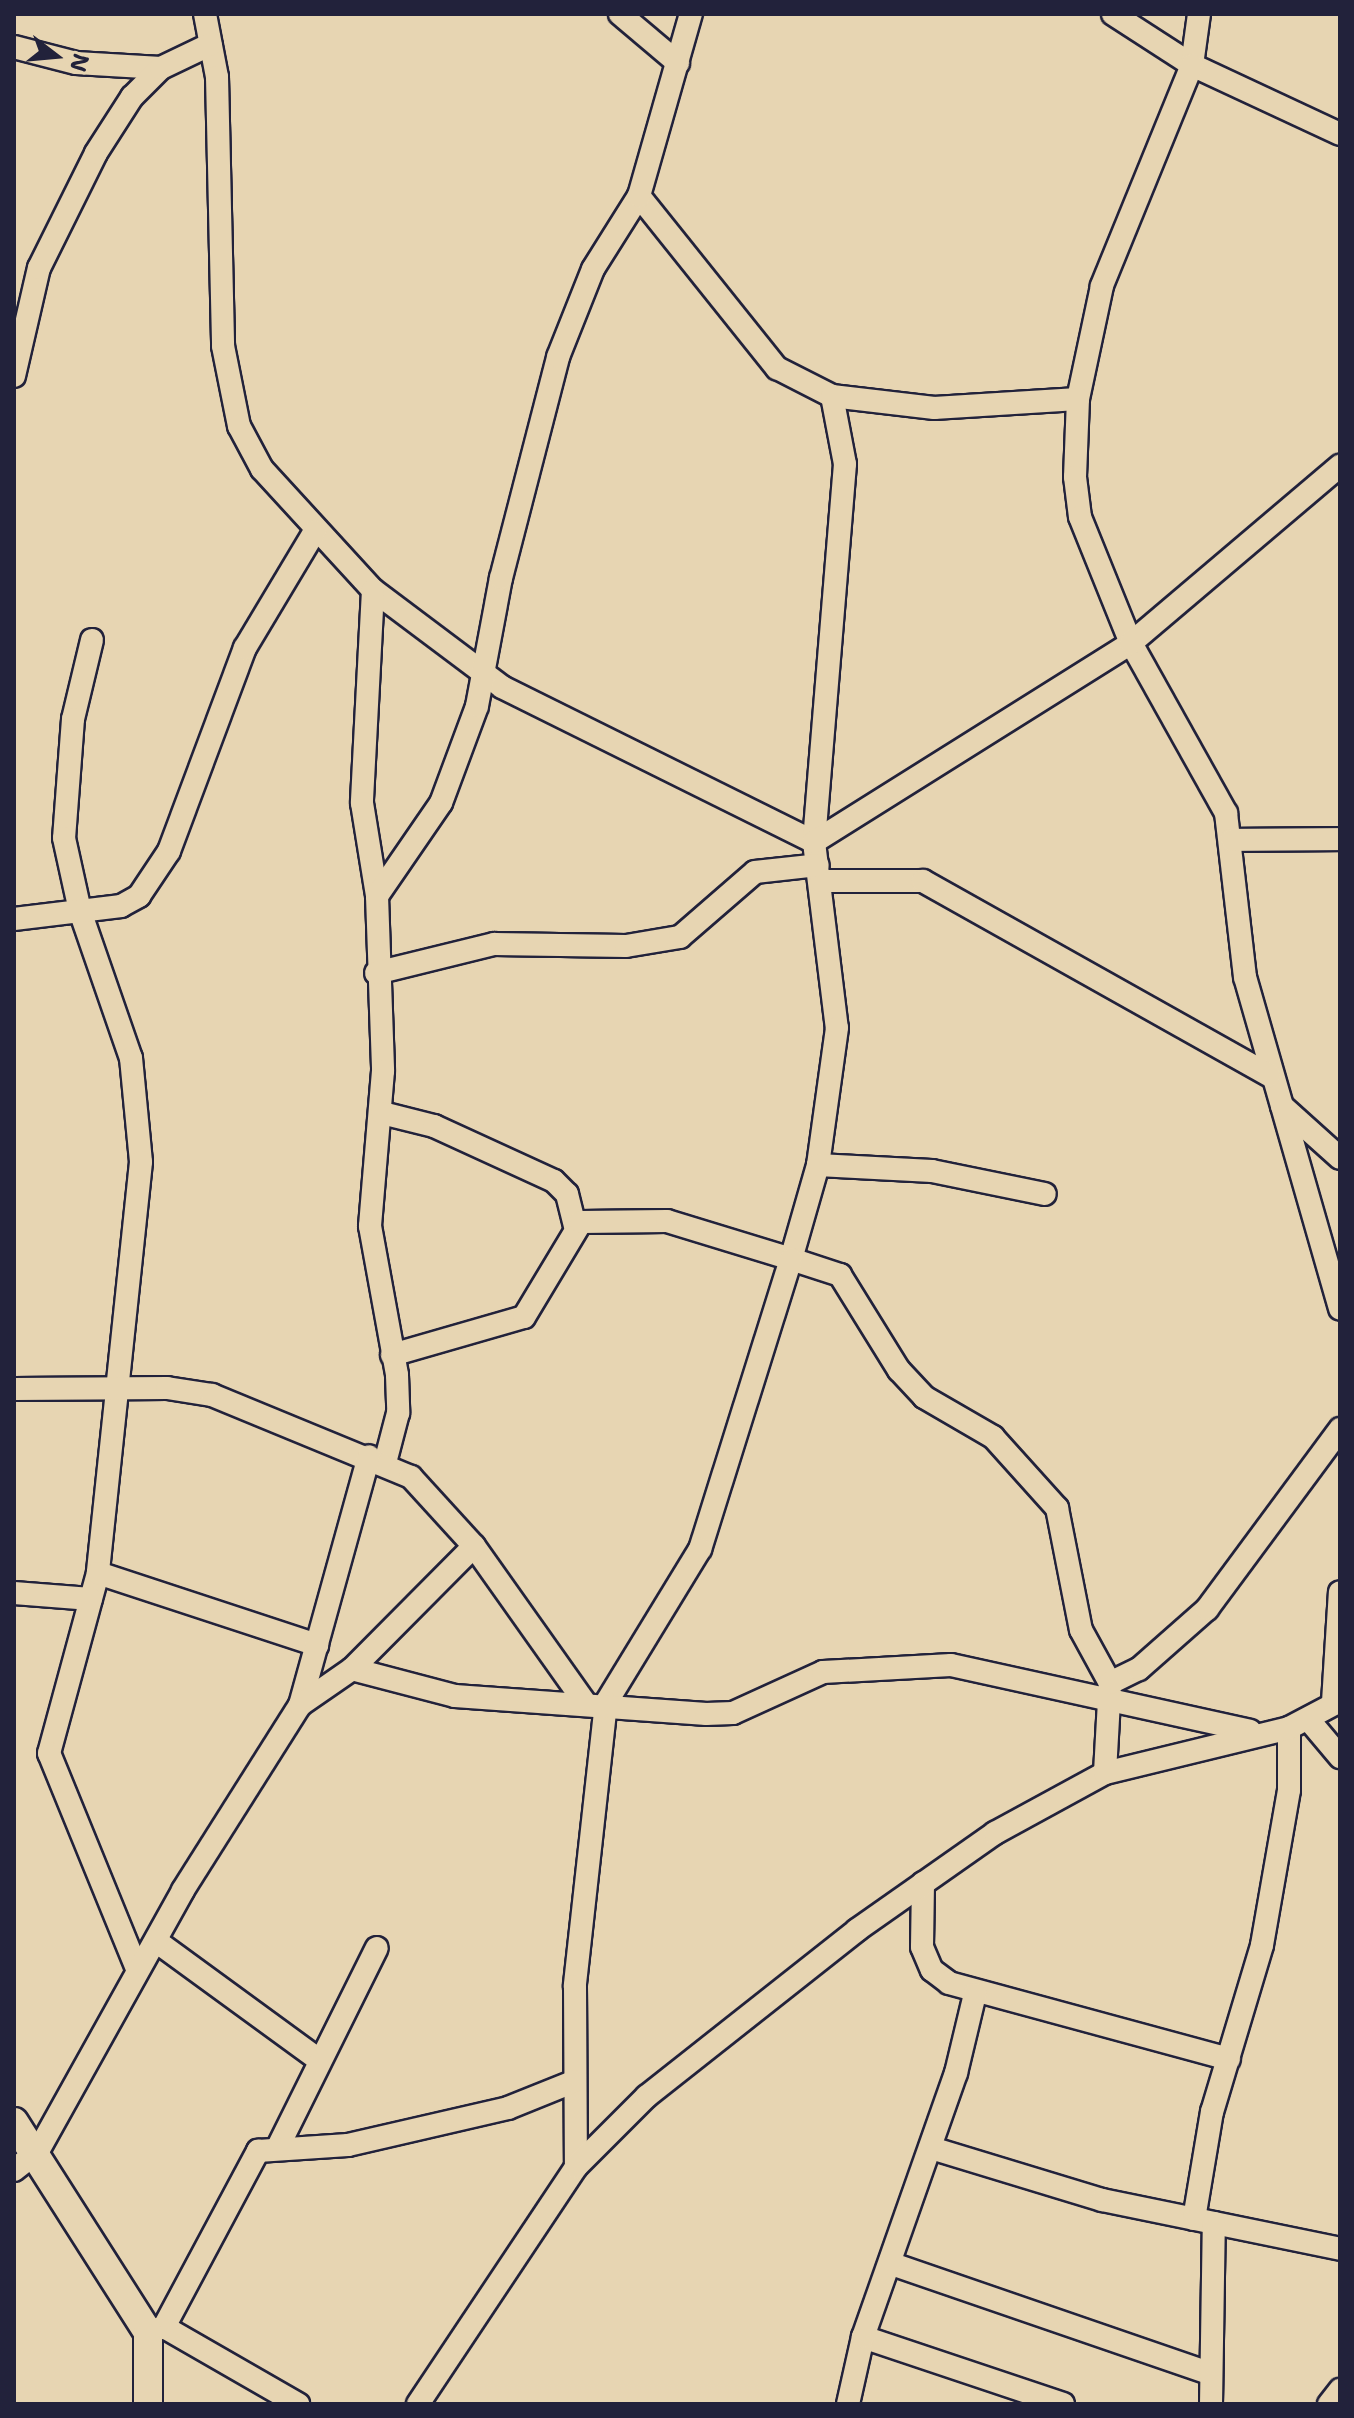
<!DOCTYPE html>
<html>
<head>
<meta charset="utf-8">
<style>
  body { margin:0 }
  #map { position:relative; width:1354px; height:2418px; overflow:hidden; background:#e7d5b2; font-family:"Shantell Sans",sans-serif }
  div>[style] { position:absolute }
  .roads { filter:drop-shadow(2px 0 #22223b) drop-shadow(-2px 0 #22223b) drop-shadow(0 2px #22223b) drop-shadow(0 -2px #22223b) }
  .minor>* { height:22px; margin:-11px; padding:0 11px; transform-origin:11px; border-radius:11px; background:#e7d5b2 }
  .tertiary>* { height:28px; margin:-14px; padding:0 14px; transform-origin:14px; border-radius:14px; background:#e7d5b2 }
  span { translate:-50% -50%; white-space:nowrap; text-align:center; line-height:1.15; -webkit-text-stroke:6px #e7d5b2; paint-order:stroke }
  .frame { position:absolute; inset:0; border:16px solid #22223b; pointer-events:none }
  .north { position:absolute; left:16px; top:16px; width:80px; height:80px; -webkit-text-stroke:6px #e7d5b2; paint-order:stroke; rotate:106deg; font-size:22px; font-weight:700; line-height:32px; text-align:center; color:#22223b }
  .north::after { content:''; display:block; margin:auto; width:28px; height:36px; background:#22223b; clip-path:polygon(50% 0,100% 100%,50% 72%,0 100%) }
</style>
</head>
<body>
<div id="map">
  <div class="roads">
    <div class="minor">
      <div style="left:205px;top:14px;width:64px;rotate:79.2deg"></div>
      <div style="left:217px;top:77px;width:269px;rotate:88.7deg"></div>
      <div style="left:223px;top:346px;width:82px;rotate:78.7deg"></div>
      <div style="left:239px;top:426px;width:49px;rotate:61.9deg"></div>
      <div style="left:262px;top:469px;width:164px;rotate:47.5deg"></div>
      <div style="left:373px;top:590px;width:161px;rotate:36.9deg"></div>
      <div style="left:502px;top:687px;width:348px;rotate:26.4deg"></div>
      <div style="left:620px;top:14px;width:76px;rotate:40.2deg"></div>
      <div style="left:1113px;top:14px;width:94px;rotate:32.8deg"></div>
      <div style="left:1192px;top:65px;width:163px;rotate:25deg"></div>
      <div style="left:1199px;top:14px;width:51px;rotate:97.8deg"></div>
      <div style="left:1192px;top:65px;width:239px;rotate:112.2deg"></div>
      <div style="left:1102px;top:286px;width:116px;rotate:102deg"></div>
      <div style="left:1078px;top:399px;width:78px;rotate:92.2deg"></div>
      <div style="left:1075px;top:477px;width:40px;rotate:82.9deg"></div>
      <div style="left:1080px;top:517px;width:136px;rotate:68deg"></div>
      <div style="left:1131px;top:643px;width:195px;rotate:60.8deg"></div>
      <div style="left:1226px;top:813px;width:165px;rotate:83.4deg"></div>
      <div style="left:1245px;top:977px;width:345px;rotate:74deg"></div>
      <div style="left:14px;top:47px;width:64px;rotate:14.5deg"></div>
      <div style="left:76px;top:63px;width:85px;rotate:3.4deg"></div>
      <div style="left:639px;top:196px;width:221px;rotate:51.3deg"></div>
      <div style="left:777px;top:368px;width:62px;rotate:27deg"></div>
      <div style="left:832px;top:396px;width:103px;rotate:6.7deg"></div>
      <div style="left:934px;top:408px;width:144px;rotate:-3.6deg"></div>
      <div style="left:14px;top:376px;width:111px;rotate:-77deg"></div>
      <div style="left:39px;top:268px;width:128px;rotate:-63.6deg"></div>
      <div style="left:96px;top:153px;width:67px;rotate:-57.3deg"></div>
      <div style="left:132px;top:97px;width:41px;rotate:-45deg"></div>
      <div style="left:161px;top:68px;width:55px;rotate:-25.6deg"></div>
      <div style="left:832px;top:396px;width:69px;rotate:79.2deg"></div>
      <div style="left:845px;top:464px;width:379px;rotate:94.7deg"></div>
      <div style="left:814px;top:842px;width:187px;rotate:83deg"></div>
      <div style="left:837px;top:1028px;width:138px;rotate:97.9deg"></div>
      <div style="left:818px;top:1165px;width:98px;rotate:106deg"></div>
      <div style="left:791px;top:1259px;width:52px;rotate:18.1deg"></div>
      <div style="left:840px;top:1275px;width:112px;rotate:58.2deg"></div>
      <div style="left:899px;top:1370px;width:37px;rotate:47deg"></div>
      <div style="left:924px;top:1397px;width:80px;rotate:30.1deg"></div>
      <div style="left:993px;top:1437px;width:96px;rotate:48deg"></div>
      <div style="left:1057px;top:1508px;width:124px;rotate:78.9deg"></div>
      <div style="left:1081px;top:1630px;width:60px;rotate:61.3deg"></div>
      <div style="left:1110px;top:1683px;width:90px;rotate:93.2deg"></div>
      <div style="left:373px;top:590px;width:213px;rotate:93deg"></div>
      <div style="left:362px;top:803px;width:94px;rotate:80.8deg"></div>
      <div style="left:377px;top:896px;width:175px;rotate:88deg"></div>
      <div style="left:383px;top:1071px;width:156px;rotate:94.8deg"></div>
      <div style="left:370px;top:1226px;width:151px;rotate:79.7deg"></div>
      <div style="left:397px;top:1375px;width:38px;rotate:88deg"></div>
      <div style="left:398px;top:1413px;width:52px;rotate:104.6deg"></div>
      <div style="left:92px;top:640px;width:81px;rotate:103.5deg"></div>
      <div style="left:73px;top:719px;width:119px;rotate:94.3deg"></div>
      <div style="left:64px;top:838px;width:75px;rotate:77.6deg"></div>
      <div style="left:80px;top:911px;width:156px;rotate:70.9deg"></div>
      <div style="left:131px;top:1058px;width:104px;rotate:84.5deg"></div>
      <div style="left:141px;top:1162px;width:413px;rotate:96deg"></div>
      <div style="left:98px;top:1573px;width:187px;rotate:105.2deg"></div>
      <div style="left:49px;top:1753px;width:235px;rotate:67.8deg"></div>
      <div style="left:1232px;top:840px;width:108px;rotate:-0.5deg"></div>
      <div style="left:814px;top:842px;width:374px;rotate:-32.1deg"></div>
      <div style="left:1131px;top:643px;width:274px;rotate:-40.3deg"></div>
      <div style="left:821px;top:881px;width:102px"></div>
      <div style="left:923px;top:881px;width:397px;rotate:29.3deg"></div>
      <div style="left:377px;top:896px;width:113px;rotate:-55.5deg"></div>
      <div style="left:441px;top:803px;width:103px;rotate:-69.6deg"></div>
      <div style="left:477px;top:706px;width:130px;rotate:-79.4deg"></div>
      <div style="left:501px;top:578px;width:228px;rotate:-75.5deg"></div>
      <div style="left:558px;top:357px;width:95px;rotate:-68.3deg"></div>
      <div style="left:593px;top:269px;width:86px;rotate:-57.8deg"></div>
      <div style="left:639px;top:196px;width:189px;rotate:-74.1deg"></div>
      <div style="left:14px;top:919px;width:108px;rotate:-6.9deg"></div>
      <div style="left:121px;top:906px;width:21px;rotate:-29deg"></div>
      <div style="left:139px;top:896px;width:54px;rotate:-56.3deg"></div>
      <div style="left:169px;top:851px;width:217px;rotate:-69.5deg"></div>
      <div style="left:245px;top:648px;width:136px;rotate:-59.1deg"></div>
      <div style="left:376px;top:973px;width:122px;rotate:-13.8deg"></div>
      <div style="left:494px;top:944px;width:132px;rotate:0.9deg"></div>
      <div style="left:626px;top:946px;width:55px;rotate:-9.5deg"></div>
      <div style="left:680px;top:937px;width:99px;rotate:-40.9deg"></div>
      <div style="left:755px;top:872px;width:63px;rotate:-6.3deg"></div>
      <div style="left:1282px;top:1106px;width:78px;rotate:41.9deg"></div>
      <div style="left:382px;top:1113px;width:54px;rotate:14deg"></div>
      <div style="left:434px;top:1126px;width:132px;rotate:24.6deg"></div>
      <div style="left:554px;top:1181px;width:18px;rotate:45deg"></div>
      <div style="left:567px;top:1194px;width:32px;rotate:76deg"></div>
      <div style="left:818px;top:1165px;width:114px;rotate:3deg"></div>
      <div style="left:932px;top:1171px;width:115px;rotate:11.5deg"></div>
      <div style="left:392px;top:1355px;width:137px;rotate:-16.1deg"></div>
      <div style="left:524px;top:1317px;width:111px;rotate:-59deg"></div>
      <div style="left:581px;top:1222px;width:86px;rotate:-0.7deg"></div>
      <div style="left:667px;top:1221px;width:130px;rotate:17deg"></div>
      <div style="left:791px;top:1259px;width:304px;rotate:107.4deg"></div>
      <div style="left:700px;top:1549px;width:180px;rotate:121.4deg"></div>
      <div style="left:606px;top:1703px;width:285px;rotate:96.3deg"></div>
      <div style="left:575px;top:1986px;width:181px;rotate:89.7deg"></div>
      <div style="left:14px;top:1389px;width:153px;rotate:-0.4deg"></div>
      <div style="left:167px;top:1388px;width:46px;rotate:8.8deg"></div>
      <div style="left:212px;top:1395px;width:215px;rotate:22.4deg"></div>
      <div style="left:411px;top:1477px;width:93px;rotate:47.6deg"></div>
      <div style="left:474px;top:1546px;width:192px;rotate:54.7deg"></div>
      <div style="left:98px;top:1573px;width:231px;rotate:18.2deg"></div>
      <div style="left:14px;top:1593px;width:77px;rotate:4.5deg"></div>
      <div style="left:352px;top:1669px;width:106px;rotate:14.7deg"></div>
      <div style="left:455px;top:1696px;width:252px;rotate:4.1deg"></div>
      <div style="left:706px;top:1714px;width:27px;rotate:-2deg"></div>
      <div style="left:733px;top:1713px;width:99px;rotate:-24.5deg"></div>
      <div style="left:823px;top:1672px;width:128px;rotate:-3.1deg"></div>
      <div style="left:951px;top:1665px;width:306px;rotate:12.4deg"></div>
      <div style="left:1110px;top:1683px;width:32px;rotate:-26deg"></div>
      <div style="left:1139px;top:1669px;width:91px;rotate:-41.4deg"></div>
      <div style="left:1207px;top:1609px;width:224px;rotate:-53.5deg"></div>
      <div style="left:1333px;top:1702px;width:110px;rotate:-86.4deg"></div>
      <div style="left:300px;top:1705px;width:258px;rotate:-74.5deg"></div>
      <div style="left:1308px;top:1719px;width:50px;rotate:49.9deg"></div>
      <div style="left:923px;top:1883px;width:64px;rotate:90.9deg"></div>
      <div style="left:922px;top:1947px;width:25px;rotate:67deg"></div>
      <div style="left:932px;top:1970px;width:21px;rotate:37deg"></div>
      <div style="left:949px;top:1983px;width:290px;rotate:15.2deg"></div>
      <div style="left:156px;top:1941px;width:202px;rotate:36.1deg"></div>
      <div style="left:278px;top:2147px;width:222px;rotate:-63.6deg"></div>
      <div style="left:931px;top:2148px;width:179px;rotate:16.9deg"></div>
      <div style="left:1102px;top:2200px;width:243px;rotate:11.6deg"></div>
      <div style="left:14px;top:2170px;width:31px;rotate:-38deg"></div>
      <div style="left:38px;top:2151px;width:299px;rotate:-60.9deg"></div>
      <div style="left:183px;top:1890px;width:219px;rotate:-57.7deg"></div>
      <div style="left:300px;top:1705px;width:63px;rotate:-34.7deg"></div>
      <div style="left:352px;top:1669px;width:173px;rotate:-45.2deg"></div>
      <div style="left:1194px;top:2219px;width:109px;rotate:-80.5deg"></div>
      <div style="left:1212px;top:2112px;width:174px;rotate:-73.3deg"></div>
      <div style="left:1262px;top:1945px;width:157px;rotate:-80.1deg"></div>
      <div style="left:1289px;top:1790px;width:62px;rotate:-90deg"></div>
      <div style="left:892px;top:2264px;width:337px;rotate:19deg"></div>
      <div style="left:164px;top:2327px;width:155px;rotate:29.9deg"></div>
      <div style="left:148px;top:2332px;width:17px;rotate:-17deg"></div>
      <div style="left:164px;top:2327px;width:200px;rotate:-61.9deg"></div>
      <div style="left:258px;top:2151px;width:90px;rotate:-3.8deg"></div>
      <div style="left:348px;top:2145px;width:164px;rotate:-13deg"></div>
      <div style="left:508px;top:2108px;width:72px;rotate:-21.9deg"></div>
      <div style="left:863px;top:2337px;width:211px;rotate:18.5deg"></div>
      <div style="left:418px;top:2404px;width:285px;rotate:-56.3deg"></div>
      <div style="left:576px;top:2167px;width:100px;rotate:-45deg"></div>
      <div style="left:647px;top:2096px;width:268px;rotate:-38.3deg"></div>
      <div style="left:857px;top:1930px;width:169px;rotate:-35.1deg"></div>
      <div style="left:995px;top:1833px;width:125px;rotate:-28.6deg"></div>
      <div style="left:1105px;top:1773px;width:189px;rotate:-13.7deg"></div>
      <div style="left:1289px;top:1728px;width:58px;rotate:-27.9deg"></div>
      <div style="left:848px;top:2404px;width:69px;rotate:-77.4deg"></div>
      <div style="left:863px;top:2337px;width:280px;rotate:-70.6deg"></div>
      <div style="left:956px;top:2073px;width:81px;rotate:-76.5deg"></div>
      <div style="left:1211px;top:2404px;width:181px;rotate:-89.1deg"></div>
      <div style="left:1329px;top:2404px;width:18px;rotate:-52deg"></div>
    </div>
    <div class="tertiary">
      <div style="left:14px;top:2122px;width:249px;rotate:57.5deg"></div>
      <div style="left:148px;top:2332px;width:72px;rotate:90deg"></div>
    </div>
  </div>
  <div class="frame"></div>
  <div class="north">N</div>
</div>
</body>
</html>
